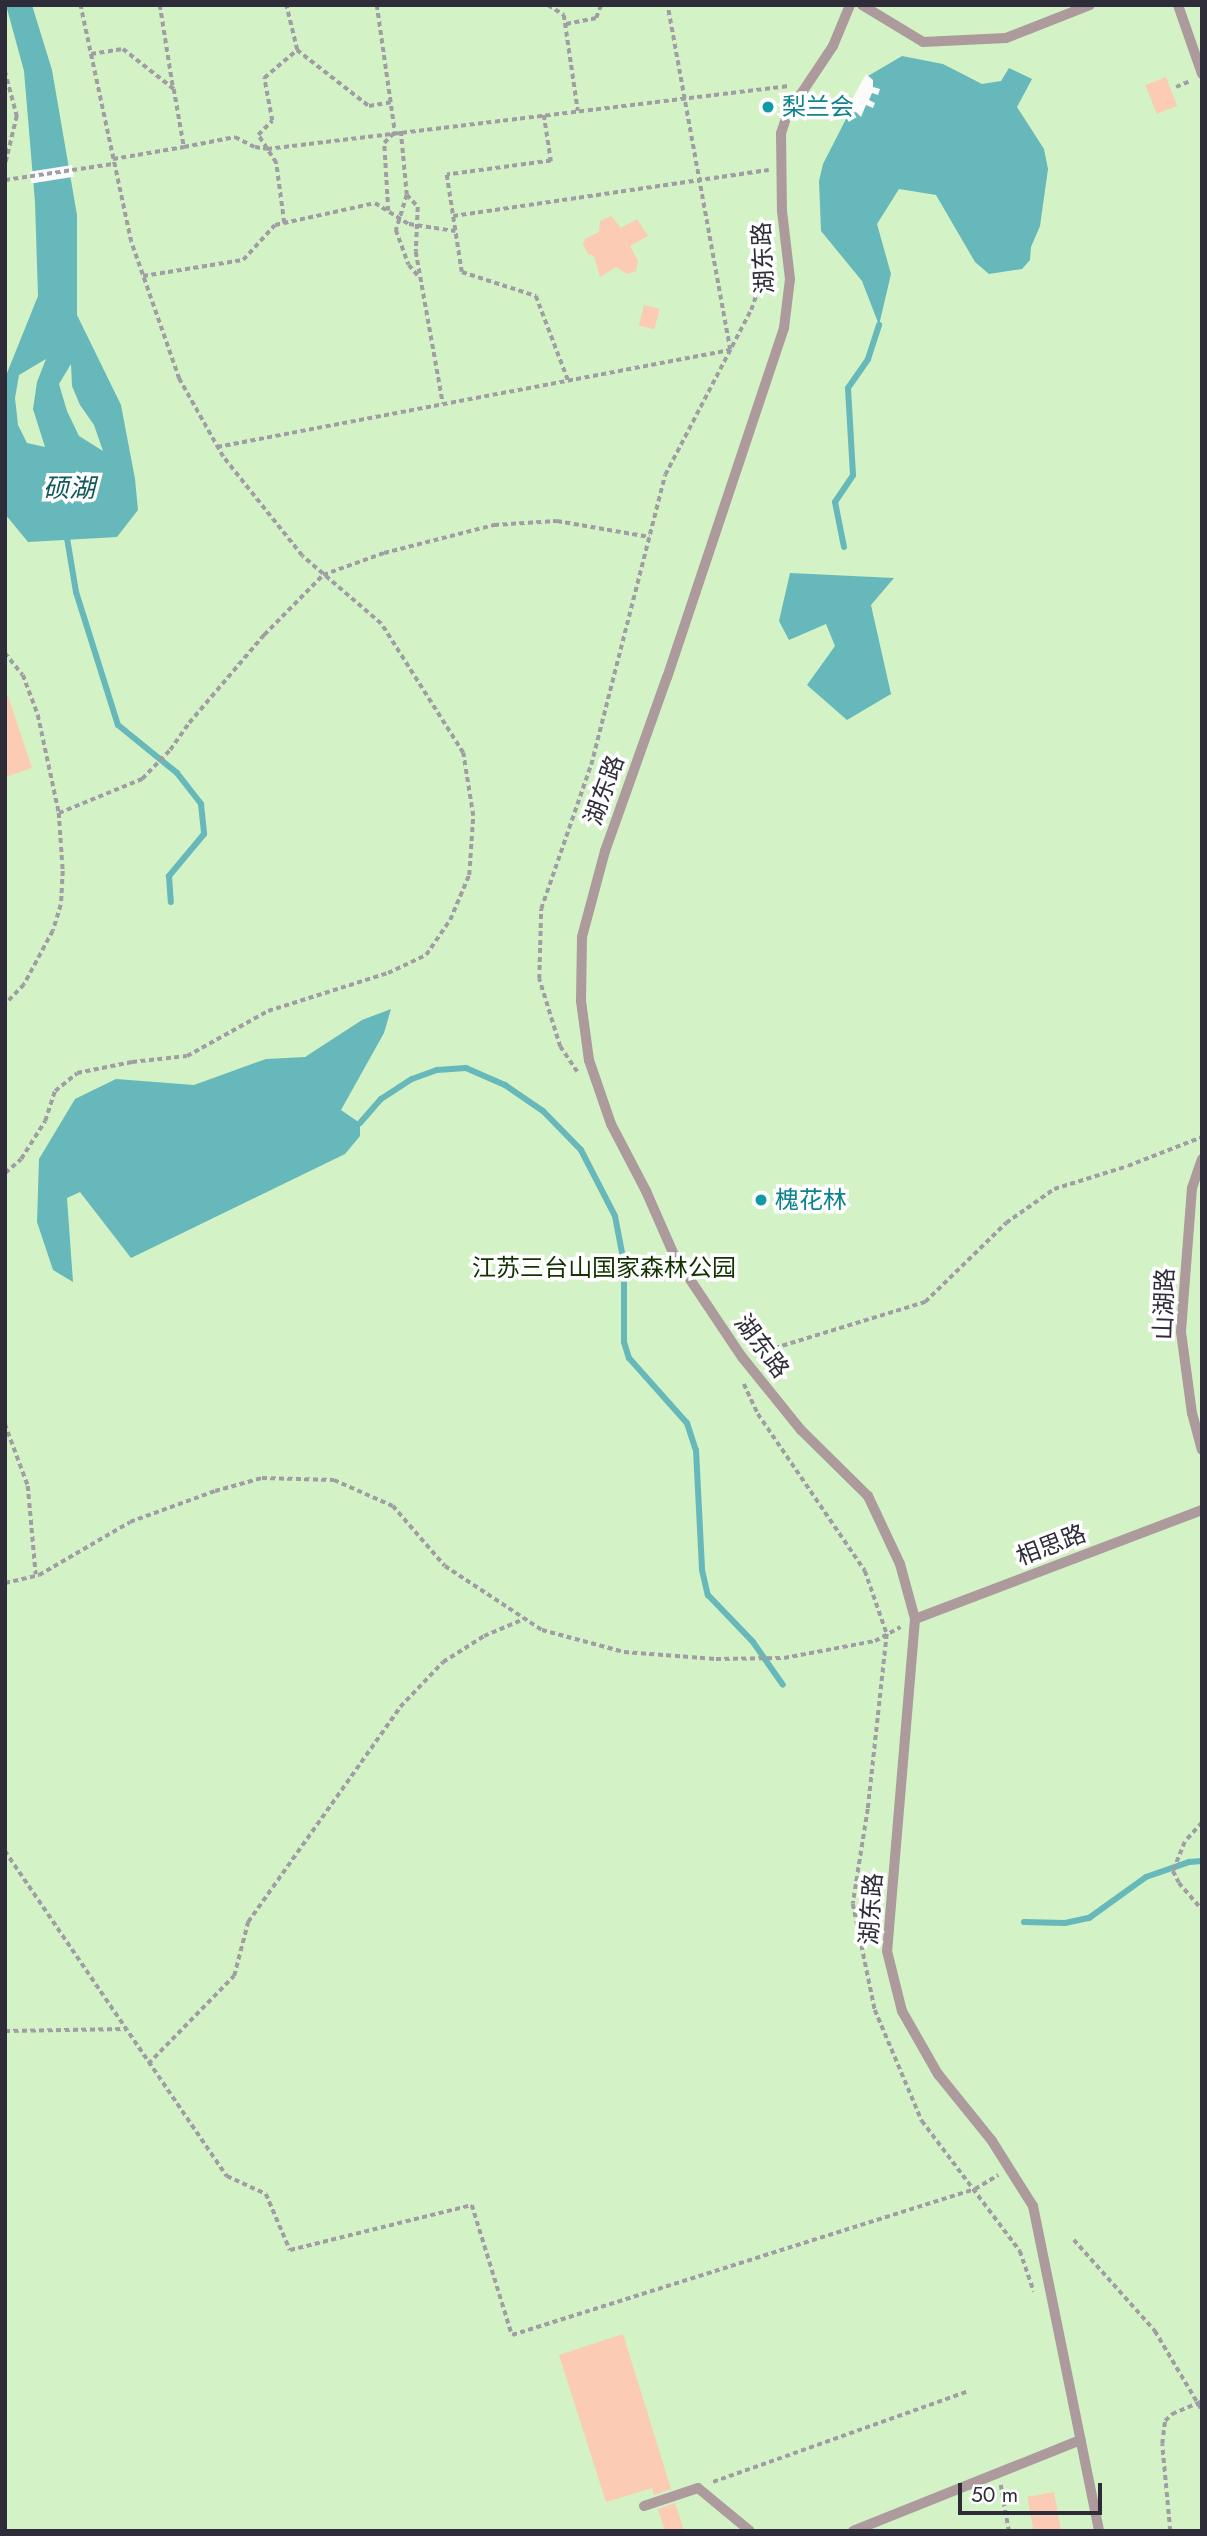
<!DOCTYPE html>
<html>
<head>
<meta charset="utf-8">
<style>
  body { margin:0 }
  #map { position:relative; width:1207px; height:2536px; overflow:hidden; background:#fbfbfb; font-family:Jost,"Noto Sans SC",sans-serif }
  div>[style] { position:absolute }
  .green>* { inset:0; background:#d3f2c5; transform-origin:0 0 }
  .water>* { inset:0; background:#67b8ba }
  .pier>* { inset:0; background:#fbfbfb; transform-origin:0 0 }
  .stream>* { height:6px; margin:-3px; padding:0 3px; transform-origin:3px; border-radius:3px; background:#67b8ba }
  .building>* { inset:0; background:#fbccb3; transform-origin:0 0 }
  .path>* { height:3.5px; margin-top:-1.75px; transform-origin:0; background:repeating-linear-gradient(90deg,#a09ea4 0 5px,transparent 0 8.5px) }
  .service>* { height:10px; margin:-5px; padding:0 5px; transform-origin:5px; border-radius:5px; background:#ac9a9c }
  .path-bridge>* { height:3.5px; margin-top:-1.75px; transform-origin:0; background:repeating-linear-gradient(90deg,#a09ea4 0 5px,transparent 0 8.5px) }
  .dots>* { width:19px; height:19px; translate:-50% -50%; box-sizing:border-box; border:4px solid #fff; border-radius:50% }
  span { translate:-50% -50%; white-space:nowrap; text-align:center; line-height:1.15; -webkit-text-stroke:7px #fff; paint-order:stroke }
  .culture-label { font-size:24px; color:#0d838f }
  .left { translate:0 -50%; text-align:left }
  .street-label { font-size:24px; color:#2f2c39 }
  .park-label { font-size:24px; color:#123200 }
  .water-label { font-size:26px; color:#13595b; font-style:italic }
  .frame { position:absolute; inset:0; border:7px solid #2f2c39; pointer-events:none }
  .scale { position:absolute; left:958px; top:2483px; width:144px; height:32px; box-sizing:border-box; border:4px solid #2f2c39; border-top:0; padding-left:9px; font-size:21px; line-height:24px; white-space:nowrap; color:#2f2c39; -webkit-text-stroke:5px #fff; paint-order:stroke }
</style>
</head>
<body>
<div id="map">
  <div class="green">
    <div style="left:5px;top:5px;width:1197px;height:2526px"></div>
  </div>
  <div class="water">
    <div style="clip-path:polygon(evenodd,6px 5px,32px 5px,52px 70px,77px 215px,77px 315px,121px 405px,135px 479px,138px 510px,117px 537px,28px 542px,5px 514px,5px 378px,38px 296px,35px 202px,24px 71px,6px 5px,46px 359px,37px 382px,33px 409px,45px 447px,27px 443px,18px 425px,15px 398px,19px 375px,46px 359px,6px 5px,71px 364px,72px 386px,80px 405px,94px 425px,103px 451px,79px 436px,67px 411px,59px 384px,71px 364px)"></div>
    <div style="clip-path:polygon(902px 56px,943px 64px,982px 84px,1001px 81px,1009px 68px,1032px 79px,1017px 107px,1044px 149px,1048px 169px,1040px 226px,1031px 247px,1030px 260px,1022px 269px,989px 274px,975px 262px,936px 195px,899px 189px,877px 224px,891px 274px,879px 325px,862px 281px,821px 231px,819px 181px,823px 164px,868px 76px)"></div>
    <div style="clip-path:polygon(790px 573px,894px 578px,871px 605px,891px 694px,847px 720px,807px 685px,835px 646px,826px 624px,789px 640px,779px 621px)"></div>
    <div style="clip-path:polygon(391px 1009px,384px 1033px,341px 1110px,360px 1123px,360px 1136px,345px 1154px,131px 1258px,80px 1192px,67px 1198px,73px 1282px,53px 1270px,37px 1222px,39px 1159px,75px 1099px,116px 1079px,194px 1085px,266px 1059px,305px 1057px,362px 1020px)"></div>
  </div>
  <div class="pier">
    <div style="clip-path:polygon(866px 74px,873px 80px,873px 87px,880px 89px,878px 95px,872px 93px,869px 100px,875px 103px,873px 108px,866px 105px,861px 117px,853px 109px,845px 112px)"></div>
    <div style="left:72px;top:165px;width:12px;height:43px;rotate:81deg"></div>
  </div>
  <div class="stream">
    <div style="left:67px;top:538px;width:55px;rotate:80.5deg"></div>
    <div style="left:76px;top:592px;width:139px;rotate:72.5deg"></div>
    <div style="left:118px;top:725px;width:76px;rotate:39.1deg"></div>
    <div style="left:177px;top:773px;width:39px;rotate:52deg"></div>
    <div style="left:201px;top:804px;width:30px;rotate:84deg"></div>
    <div style="left:204px;top:834px;width:55px;rotate:129.8deg"></div>
    <div style="left:169px;top:876px;width:26px;rotate:86deg"></div>
    <div style="left:844px;top:547px;width:46px;rotate:-101.3deg"></div>
    <div style="left:835px;top:502px;width:32px;rotate:-56deg"></div>
    <div style="left:853px;top:475px;width:87px;rotate:-93.3deg"></div>
    <div style="left:848px;top:388px;width:35px;rotate:-55deg"></div>
    <div style="left:868px;top:359px;width:36px;rotate:-72deg"></div>
    <div style="left:360px;top:1123px;width:32px;rotate:-49deg"></div>
    <div style="left:381px;top:1099px;width:37px;rotate:-33deg"></div>
    <div style="left:412px;top:1079px;width:27px;rotate:-20deg"></div>
    <div style="left:437px;top:1070px;width:29px;rotate:-4deg"></div>
    <div style="left:466px;top:1068px;width:43px;rotate:23.6deg"></div>
    <div style="left:505px;top:1085px;width:46px;rotate:34.4deg"></div>
    <div style="left:543px;top:1111px;width:54px;rotate:45.7deg"></div>
    <div style="left:581px;top:1150px;width:74px;rotate:62.7deg"></div>
    <div style="left:615px;top:1216px;width:48px;rotate:79.2deg"></div>
    <div style="left:624px;top:1263px;width:79px;rotate:90deg"></div>
    <div style="left:624px;top:1342px;width:17px;rotate:73deg"></div>
    <div style="left:629px;top:1358px;width:87px;rotate:48.3deg"></div>
    <div style="left:687px;top:1423px;width:28px;rotate:72deg"></div>
    <div style="left:696px;top:1450px;width:120px;rotate:87.1deg"></div>
    <div style="left:702px;top:1570px;width:26px;rotate:77deg"></div>
    <div style="left:708px;top:1595px;width:65px;rotate:46.2deg"></div>
    <div style="left:753px;top:1642px;width:52px;rotate:55.1deg"></div>
    <div style="left:1024px;top:1922px;width:41px;rotate:1.4deg"></div>
    <div style="left:1065px;top:1923px;width:25px;rotate:-12deg"></div>
    <div style="left:1089px;top:1918px;width:70px;rotate:-35.7deg"></div>
    <div style="left:1146px;top:1877px;width:46px;rotate:-19.2deg"></div>
    <div style="left:1189px;top:1862px;width:13px;rotate:-4deg"></div>
  </div>
  <div class="building">
    <div style="left:1166px;top:77px;width:31px;height:22px;rotate:69deg"></div>
    <div style="clip-path:polygon(611px 216px,621px 228px,637px 219px,648px 236px,630px 246px,638px 261px,636px 271px,627px 274px,616px 267px,600px 277px,594px 256px,588px 254px,583px 244px,585px 239px,599px 232px,600px 221px)"></div>
    <div style="left:644px;top:305px;width:16px;height:21px;rotate:14deg"></div>
    <div style="clip-path:polygon(5px 696px,8px 696px,32px 768px,5px 777px)"></div>
    <div style="clip-path:polygon(623px 2334px,671px 2489px,654px 2495px,652px 2488px,606px 2502px,559px 2355px)"></div>
    <div style="left:1054px;top:2492px;width:40px;height:27px;rotate:80deg"></div>
    <div style="clip-path:polygon(675px 2503px,684px 2531px,665px 2531px,658px 2509px)"></div>
  </div>
  <div class="path">
    <div style="left:160px;top:5px;width:83px;rotate:81deg"></div>
    <div style="left:377px;top:5px;width:128px;rotate:81.9deg"></div>
    <div style="left:548px;top:5px;width:19px;rotate:32deg"></div>
    <div style="left:564px;top:15px;width:97px;rotate:81.7deg"></div>
    <div style="left:566px;top:24px;width:31px;rotate:-11deg"></div>
    <div style="left:596px;top:18px;width:14px;rotate:-69deg"></div>
    <div style="left:297px;top:50px;width:91px;rotate:37.9deg"></div>
    <div style="left:369px;top:106px;width:22px;rotate:-10deg"></div>
    <div style="left:91px;top:54px;width:32px;rotate:-9deg"></div>
    <div style="left:123px;top:49px;width:65px;rotate:38.1deg"></div>
    <div style="left:174px;top:89px;width:59px;rotate:80.2deg"></div>
    <div style="left:184px;top:147px;width:52px;rotate:-11.1deg"></div>
    <div style="left:235px;top:137px;width:22px;rotate:27deg"></div>
    <div style="left:255px;top:147px;width:12px;rotate:9deg"></div>
    <div style="left:267px;top:149px;width:526px;rotate:-6.88deg"></div>
    <div style="left:5px;top:71px;width:47px;rotate:75.1deg"></div>
    <div style="left:17px;top:116px;width:51px;rotate:103.5deg"></div>
    <div style="left:1176px;top:87px;width:15px;rotate:-23deg"></div>
    <div style="left:544px;top:115px;width:47px;rotate:81.3deg"></div>
    <div style="left:551px;top:161px;width:105px;rotate:172.3deg"></div>
    <div style="left:447px;top:175px;width:98px;rotate:81.2deg"></div>
    <div style="left:462px;top:272px;width:78px;rotate:18deg"></div>
    <div style="left:536px;top:296px;width:90px;rotate:69.1deg"></div>
    <div style="left:113px;top:159px;width:72px;rotate:-9.6deg"></div>
    <div style="left:5px;top:180px;width:109px;rotate:-8.4deg"></div>
    <div style="left:388px;top:211px;width:68px;rotate:-93.4deg"></div>
    <div style="left:384px;top:143px;width:14px;rotate:-45deg"></div>
    <div style="left:453px;top:216px;width:319px;rotate:-8.3deg"></div>
    <div style="left:284px;top:223px;width:61px;rotate:-97.6deg"></div>
    <div style="left:276px;top:163px;width:33px;rotate:-123deg"></div>
    <div style="left:258px;top:135px;width:20px;rotate:-45deg"></div>
    <div style="left:272px;top:121px;width:44px;rotate:-100.5deg"></div>
    <div style="left:264px;top:78px;width:43px;rotate:-40.3deg"></div>
    <div style="left:297px;top:50px;width:46px;rotate:-103.7deg"></div>
    <div style="left:143px;top:276px;width:101px;rotate:-9.1deg"></div>
    <div style="left:243px;top:260px;width:47px;rotate:-47.6deg"></div>
    <div style="left:275px;top:225px;width:102px;rotate:-12.4deg"></div>
    <div style="left:375px;top:203px;width:40px;rotate:32deg"></div>
    <div style="left:409px;top:224px;width:47px;rotate:8.7deg"></div>
    <div style="left:217px;top:447px;width:522px;rotate:-10.71deg"></div>
    <div style="left:730px;top:350px;width:351px;rotate:-100.3deg"></div>
    <div style="left:5px;top:653px;width:28px;rotate:51deg"></div>
    <div style="left:23px;top:675px;width:43px;rotate:69.4deg"></div>
    <div style="left:38px;top:715px;width:100px;rotate:77.9deg"></div>
    <div style="left:59px;top:813px;width:58px;rotate:86.1deg"></div>
    <div style="left:63px;top:871px;width:34px;rotate:93deg"></div>
    <div style="left:61px;top:905px;width:27px;rotate:107deg"></div>
    <div style="left:53px;top:931px;width:61px;rotate:118.2deg"></div>
    <div style="left:24px;top:985px;width:28px;rotate:134deg"></div>
    <div style="left:59px;top:813px;width:90px;rotate:-22.3deg"></div>
    <div style="left:142px;top:779px;width:40px;rotate:-46deg"></div>
    <div style="left:170px;top:750px;width:33px;rotate:-55deg"></div>
    <div style="left:189px;top:723px;width:116px;rotate:-49.6deg"></div>
    <div style="left:264px;top:635px;width:84px;rotate:-45.5deg"></div>
    <div style="left:323px;top:575px;width:65px;rotate:-19.8deg"></div>
    <div style="left:384px;top:553px;width:114px;rotate:-14.3deg"></div>
    <div style="left:494px;top:525px;width:63px;rotate:-3.6deg"></div>
    <div style="left:557px;top:521px;width:94px;rotate:9.8deg"></div>
    <div style="left:577px;top:1072px;width:30px;rotate:-124deg"></div>
    <div style="left:560px;top:1047px;width:71px;rotate:-107.2deg"></div>
    <div style="left:539px;top:979px;width:70px;rotate:-88.4deg"></div>
    <div style="left:541px;top:909px;width:152px;rotate:-70.9deg"></div>
    <div style="left:591px;top:765px;width:299px;rotate:-75.7deg"></div>
    <div style="left:665px;top:475px;width:186px;rotate:-62.5deg"></div>
    <div style="left:751px;top:310px;width:61px;rotate:-71deg"></div>
    <div style="left:5px;top:1173px;width:21px;rotate:-41deg"></div>
    <div style="left:21px;top:1159px;width:45px;rotate:-57.7deg"></div>
    <div style="left:45px;top:1121px;width:32px;rotate:-72deg"></div>
    <div style="left:55px;top:1091px;width:28px;rotate:-39deg"></div>
    <div style="left:77px;top:1073px;width:56px;rotate:-11.3deg"></div>
    <div style="left:132px;top:1062px;width:55px;rotate:-6.2deg"></div>
    <div style="left:187px;top:1056px;width:93px;rotate:-29.1deg"></div>
    <div style="left:268px;top:1011px;width:126px;rotate:-17.6deg"></div>
    <div style="left:388px;top:973px;width:42px;rotate:-25.3deg"></div>
    <div style="left:426px;top:955px;width:42px;rotate:-55.6deg"></div>
    <div style="left:450px;top:920px;width:49px;rotate:-67.1deg"></div>
    <div style="left:469px;top:875px;width:59px;rotate:-86.1deg"></div>
    <div style="left:473px;top:816px;width:64px;rotate:-99deg"></div>
    <div style="left:463px;top:753px;width:153px;rotate:-122.4deg"></div>
    <div style="left:381px;top:624px;width:104px;rotate:-139.3deg"></div>
    <div style="left:302px;top:556px;width:127px;rotate:-128.6deg"></div>
    <div style="left:223px;top:457px;width:90px;rotate:-119.4deg"></div>
    <div style="left:179px;top:379px;width:145px;rotate:-109.3deg"></div>
    <div style="left:131px;top:242px;width:242px;rotate:-102.1deg"></div>
    <div style="left:758px;top:1353px;width:175px;rotate:-17deg"></div>
    <div style="left:925px;top:1302px;width:113px;rotate:-44.3deg"></div>
    <div style="left:1006px;top:1223px;width:59px;rotate:-35.3deg"></div>
    <div style="left:1054px;top:1189px;width:77px;rotate:-17.3deg"></div>
    <div style="left:1128px;top:1166px;width:79px;rotate:-21.4deg"></div>
    <div style="left:744px;top:1384px;width:33px;rotate:65deg"></div>
    <div style="left:758px;top:1414px;width:190px;rotate:55.7deg"></div>
    <div style="left:865px;top:1571px;width:67px;rotate:70.8deg"></div>
    <div style="left:887px;top:1634px;width:176px;rotate:96.2deg"></div>
    <div style="left:868px;top:1809px;width:96px;rotate:99deg"></div>
    <div style="left:853px;top:1904px;width:108px;rotate:78.3deg"></div>
    <div style="left:875px;top:2010px;width:121px;rotate:67.1deg"></div>
    <div style="left:922px;top:2121px;width:163px;rotate:53deg"></div>
    <div style="left:1020px;top:2251px;width:43px;rotate:71.1deg"></div>
    <div style="left:5px;top:1424px;width:66px;rotate:69.6deg"></div>
    <div style="left:28px;top:1486px;width:89px;rotate:84.9deg"></div>
    <div style="left:5px;top:1583px;width:35px;rotate:-13deg"></div>
    <div style="left:39px;top:1575px;width:105px;rotate:-30.2deg"></div>
    <div style="left:130px;top:1522px;width:90px;rotate:-20deg"></div>
    <div style="left:215px;top:1491px;width:49px;rotate:-15.5deg"></div>
    <div style="left:262px;top:1478px;width:72px;rotate:1.6deg"></div>
    <div style="left:334px;top:1480px;width:64px;rotate:23.8deg"></div>
    <div style="left:393px;top:1506px;width:79px;rotate:49.1deg"></div>
    <div style="left:445px;top:1566px;width:116px;rotate:33.4deg"></div>
    <div style="left:542px;top:1630px;width:85px;rotate:15deg"></div>
    <div style="left:624px;top:1652px;width:92px;rotate:4.4deg"></div>
    <div style="left:716px;top:1659px;width:68px;rotate:-0.8deg"></div>
    <div style="left:784px;top:1658px;width:93px;rotate:-10.6deg"></div>
    <div style="left:875px;top:1641px;width:29px;rotate:-29deg"></div>
    <div style="left:1202px;top:1823px;width:25px;rotate:132deg"></div>
    <div style="left:1185px;top:1842px;width:31px;rotate:112deg"></div>
    <div style="left:1173px;top:1871px;width:13px;rotate:63deg"></div>
    <div style="left:1179px;top:1883px;width:35px;rotate:49deg"></div>
    <div style="left:5px;top:1851px;width:394px;rotate:55.7deg"></div>
    <div style="left:227px;top:2176px;width:43px;rotate:24.8deg"></div>
    <div style="left:266px;top:2194px;width:61px;rotate:66.8deg"></div>
    <div style="left:290px;top:2250px;width:187px;rotate:-13.9deg"></div>
    <div style="left:472px;top:2205px;width:136px;rotate:72.9deg"></div>
    <div style="left:512px;top:2335px;width:485px;rotate:-17.5deg"></div>
    <div style="left:975px;top:2189px;width:27px;rotate:-31deg"></div>
    <div style="left:5px;top:2031px;width:120px;rotate:-1deg"></div>
    <div style="left:148px;top:2064px;width:123px;rotate:-45.7deg"></div>
    <div style="left:234px;top:1976px;width:56px;rotate:-75.5deg"></div>
    <div style="left:248px;top:1922px;width:263px;rotate:-54.7deg"></div>
    <div style="left:400px;top:1707px;width:62px;rotate:-46.3deg"></div>
    <div style="left:443px;top:1662px;width:49px;rotate:-32.4deg"></div>
    <div style="left:484px;top:1636px;width:43px;rotate:-23deg"></div>
    <div style="left:1074px;top:2240px;width:122px;rotate:48.3deg"></div>
    <div style="left:1155px;top:2331px;width:92px;rotate:59.3deg"></div>
    <div style="left:713px;top:2482px;width:271px;rotate:-19.6deg"></div>
    <div style="left:1001px;top:2485px;width:47px;rotate:80.1deg"></div>
    <div style="left:1170px;top:2531px;width:87px;rotate:-95.3deg"></div>
    <div style="left:1162px;top:2444px;width:23px;rotate:-83deg"></div>
    <div style="left:1165px;top:2421px;width:10px;rotate:-45deg"></div>
    <div style="left:1172px;top:2414px;width:33px;rotate:-23deg"></div>
  </div>
  <div class="service">
    <div style="left:850px;top:5px;width:44px;rotate:112.5deg"></div>
    <div style="left:833px;top:46px;width:83px;rotate:123.7deg"></div>
    <div style="left:787px;top:115px;width:19px;rotate:108deg"></div>
    <div style="left:781px;top:133px;width:78px;rotate:89.3deg"></div>
    <div style="left:782px;top:211px;width:68px;rotate:83.3deg"></div>
    <div style="left:790px;top:279px;width:49px;rotate:97deg"></div>
    <div style="left:784px;top:328px;width:368px;rotate:108.5deg"></div>
    <div style="left:667px;top:677px;width:185px;rotate:109.6deg"></div>
    <div style="left:605px;top:851px;width:89px;rotate:105deg"></div>
    <div style="left:582px;top:937px;width:64px;rotate:90.9deg"></div>
    <div style="left:581px;top:1001px;width:60px;rotate:82.3deg"></div>
    <div style="left:589px;top:1060px;width:68px;rotate:71deg"></div>
    <div style="left:611px;top:1124px;width:76px;rotate:62.4deg"></div>
    <div style="left:646px;top:1191px;width:72px;rotate:66.3deg"></div>
    <div style="left:675px;top:1257px;width:120px;rotate:56.2deg"></div>
    <div style="left:742px;top:1357px;width:94px;rotate:51.1deg"></div>
    <div style="left:801px;top:1430px;width:94px;rotate:44.6deg"></div>
    <div style="left:868px;top:1496px;width:75px;rotate:64.8deg"></div>
    <div style="left:900px;top:1564px;width:57px;rotate:74.7deg"></div>
    <div style="left:915px;top:1619px;width:333px;rotate:94.8deg"></div>
    <div style="left:887px;top:1951px;width:62px;rotate:76deg"></div>
    <div style="left:902px;top:2011px;width:73px;rotate:60.3deg"></div>
    <div style="left:938px;top:2074px;width:86px;rotate:51.1deg"></div>
    <div style="left:992px;top:2141px;width:77px;rotate:57.8deg"></div>
    <div style="left:1033px;top:2206px;width:332px;rotate:78.5deg"></div>
    <div style="left:862px;top:5px;width:71px;rotate:31.2deg"></div>
    <div style="left:923px;top:42px;width:83px;rotate:-2.8deg"></div>
    <div style="left:1006px;top:38px;width:90px;rotate:-21.4deg"></div>
    <div style="left:1178px;top:5px;width:73px;rotate:70.8deg"></div>
    <div style="left:1202px;top:1159px;width:31px;rotate:109deg"></div>
    <div style="left:1192px;top:1188px;width:144px;rotate:94.4deg"></div>
    <div style="left:1181px;top:1332px;width:82px;rotate:82.3deg"></div>
    <div style="left:1192px;top:1413px;width:38px;rotate:75deg"></div>
    <div style="left:915px;top:1619px;width:307px;rotate:-20.8deg"></div>
    <div style="left:644px;top:2506px;width:57px;rotate:-18.4deg"></div>
    <div style="left:698px;top:2488px;width:67px;rotate:39.6deg"></div>
    <div style="left:853px;top:2531px;width:245px;rotate:-21.8deg"></div>
  </div>
  <div class="path-bridge">
    <div style="left:401px;top:131px;width:64px;rotate:84.6deg"></div>
    <div style="left:407px;top:195px;width:37px;rotate:107deg"></div>
    <div style="left:396px;top:230px;width:37px;rotate:70deg"></div>
    <div style="left:409px;top:265px;width:16px;rotate:50deg"></div>
    <div style="left:407px;top:195px;width:16px;rotate:47deg"></div>
    <div style="left:418px;top:207px;width:45px;rotate:92.5deg"></div>
    <div style="left:416px;top:252px;width:154px;rotate:79.9deg"></div>
  </div>
  <div class="dots">
    <div style="left:768px;top:107px;background:#0f9aa8"></div>
    <div style="left:761px;top:1200px;background:#0f9aa8"></div>
  </div>
  <div class="culture-label">
    <span class="left" style="left:782px;top:107px">梨兰会</span>
    <span class="left" style="left:775px;top:1200px">槐花林</span>
  </div>
  <div class="street-label">
    <span style="left:763px;top:258px;rotate:-93deg">湖东路</span>
    <span style="left:604px;top:790px;rotate:-70deg">湖东路</span>
    <span style="left:1164px;top:1304px;rotate:-88deg">山湖路</span>
    <span style="left:762px;top:1346px;rotate:53deg">湖东路</span>
    <span style="left:1051px;top:1545px;rotate:-21deg">相思路</span>
    <span style="left:871px;top:1909px;rotate:-86deg">湖东路</span>
  </div>
  <div class="park-label">
    <span style="left:604px;top:1268px">江苏三台山国家森林公园</span>
  </div>
  <div class="water-label">
    <span style="left:69px;top:489px">硕湖</span>
  </div>
  <div class="frame"></div>
  <div class="scale">50 m</div>
</div>
</body>
</html>
